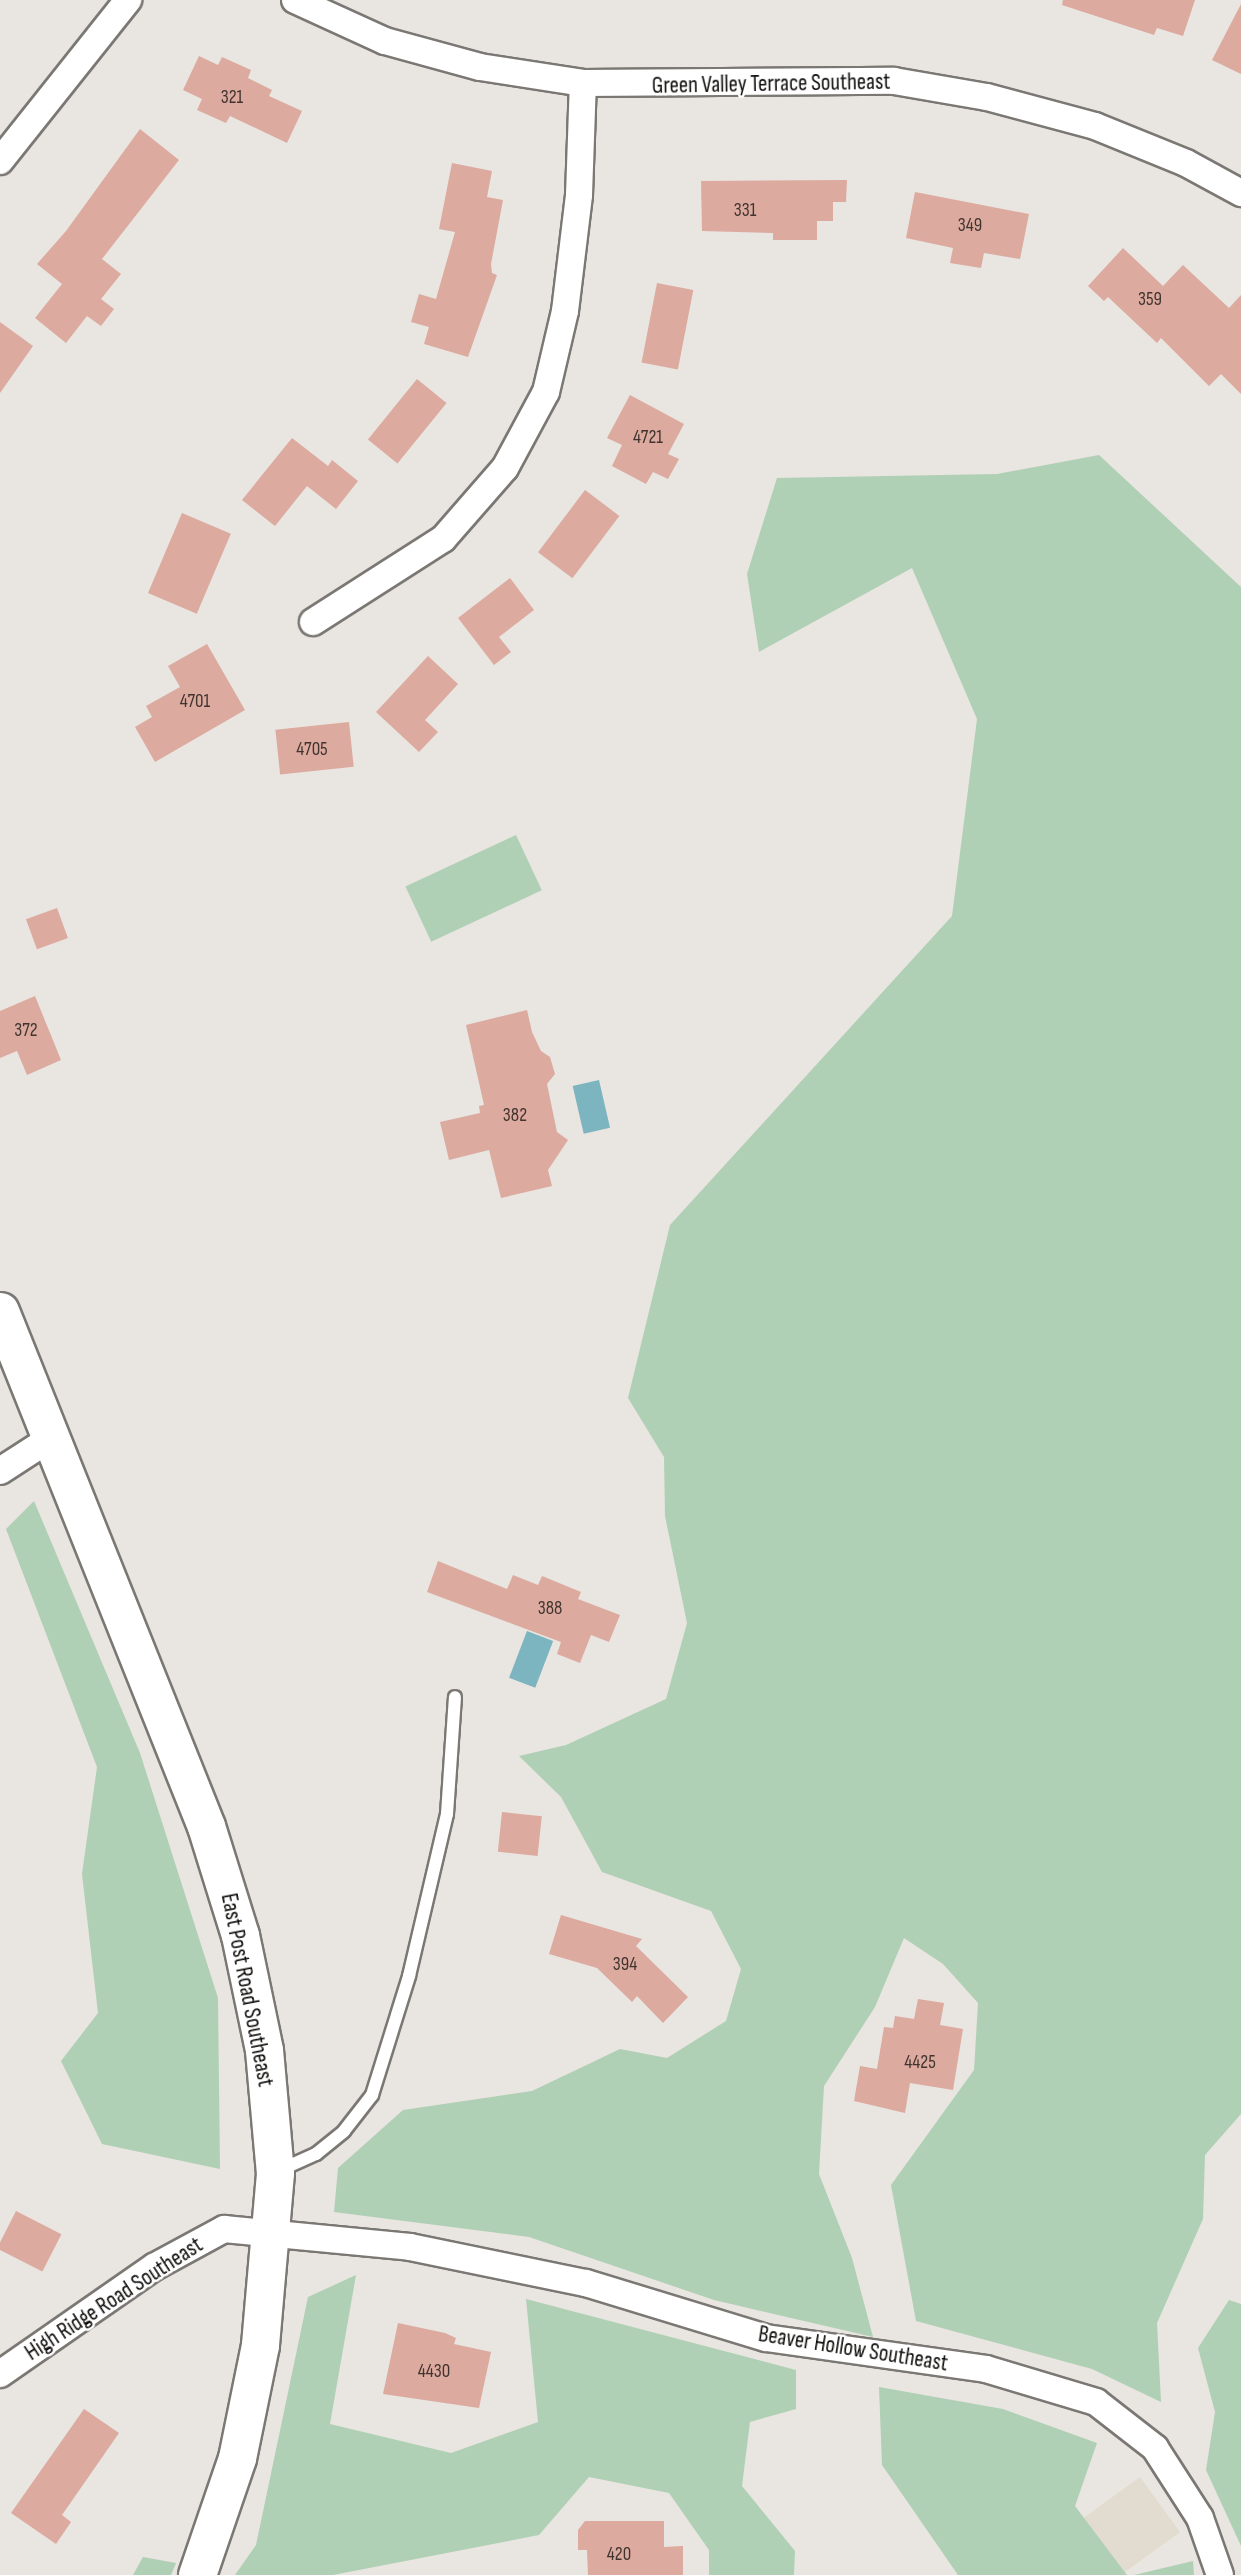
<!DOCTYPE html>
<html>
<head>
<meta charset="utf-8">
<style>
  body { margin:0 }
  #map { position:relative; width:1241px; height:2575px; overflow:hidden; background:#e9e5e0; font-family:"Sofia Sans Condensed",sans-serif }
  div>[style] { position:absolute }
  .built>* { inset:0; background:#e2dbcf; transform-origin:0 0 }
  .green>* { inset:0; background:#afd0b5; transform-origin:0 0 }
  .water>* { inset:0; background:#7cb4bf; transform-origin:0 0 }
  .building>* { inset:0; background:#dcaa9f; transform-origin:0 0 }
  .roads { filter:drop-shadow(2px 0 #7b7874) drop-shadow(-2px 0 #7b7874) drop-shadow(0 2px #7b7874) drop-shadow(0 -2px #7b7874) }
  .service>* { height:12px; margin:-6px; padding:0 6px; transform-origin:6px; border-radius:6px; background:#fff }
  .minor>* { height:26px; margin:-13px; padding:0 13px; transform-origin:13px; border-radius:13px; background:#fff }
  .secondary>* { height:37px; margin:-18.5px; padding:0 18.5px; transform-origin:18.5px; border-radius:18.5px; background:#fff }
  span { translate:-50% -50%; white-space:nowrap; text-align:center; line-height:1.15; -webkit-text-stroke:5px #fff; paint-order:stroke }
  .number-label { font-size:19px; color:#41342f }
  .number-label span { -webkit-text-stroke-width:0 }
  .street-label { font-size:23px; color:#0d0c0a }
</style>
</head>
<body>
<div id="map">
  <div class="built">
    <div style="left:1140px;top:2477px;width:68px;height:79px;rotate:54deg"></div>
  </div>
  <div class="green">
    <div style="clip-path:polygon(1099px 455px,1241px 587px,1241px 2114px,1205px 2155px,1203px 2219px,1157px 2323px,1161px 2402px,1092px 2369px,916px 2321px,891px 2185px,974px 2070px,978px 2003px,943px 1964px,904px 1938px,875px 2007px,824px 2086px,819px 2174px,852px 2258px,873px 2337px,714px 2300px,529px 2237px,334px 2212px,338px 2168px,403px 2110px,532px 2091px,620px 2049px,667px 2058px,726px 2021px,741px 1969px,711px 1911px,602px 1872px,561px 1797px,519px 1756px,566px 1745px,666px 1699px,687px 1623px,665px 1516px,664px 1457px,628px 1398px,670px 1225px,952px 916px,977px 719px,912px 568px,759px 652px,747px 574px,777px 478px,997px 474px)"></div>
    <div style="left:516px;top:835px;width:61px;height:122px;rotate:65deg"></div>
    <div style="clip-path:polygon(34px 1501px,140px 1753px,218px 1998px,220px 2169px,102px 2144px,61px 2061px,98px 2013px,82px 1874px,97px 1767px,6px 1529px)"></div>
    <div style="clip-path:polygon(356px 2275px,330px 2424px,451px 2453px,538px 2422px,526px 2299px,796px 2370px,796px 2409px,750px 2422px,742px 2486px,795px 2551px,794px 2575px,709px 2575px,709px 2550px,669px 2493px,589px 2477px,539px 2535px,333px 2575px,235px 2575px,256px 2545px,308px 2297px)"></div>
    <div style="clip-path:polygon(1229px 2300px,1241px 2304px,1241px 2546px,1206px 2470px,1215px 2412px,1198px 2348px)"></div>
    <div style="clip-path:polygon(879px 2387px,1003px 2409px,1097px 2443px,1075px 2506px,1127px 2575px,958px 2575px,882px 2465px)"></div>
    <div style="clip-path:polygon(143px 2557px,176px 2563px,171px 2575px,133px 2575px)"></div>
    <div style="clip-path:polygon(1193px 2561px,1194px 2575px,1134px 2575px)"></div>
  </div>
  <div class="water">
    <div style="left:599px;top:1080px;width:49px;height:27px;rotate:77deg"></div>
    <div style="left:527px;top:1631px;width:28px;height:50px;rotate:21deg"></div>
  </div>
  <div class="building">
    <div style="clip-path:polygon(1063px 0,1195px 0,1183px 36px,1157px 28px,1154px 35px,1062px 5px)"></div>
    <div style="clip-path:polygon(1241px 4px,1241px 74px,1212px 60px)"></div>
    <div style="clip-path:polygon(199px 56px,218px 65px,222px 57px,251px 70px,248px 78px,272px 90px,269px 96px,302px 111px,287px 143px,230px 116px,226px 123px,197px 110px,202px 99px,183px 90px)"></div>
    <div style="clip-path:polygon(140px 129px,179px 160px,102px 259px,121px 274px,101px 299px,114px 309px,101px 326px,87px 316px,66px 343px,35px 318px,62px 284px,37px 264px,66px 231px)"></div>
    <div style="clip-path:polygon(452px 163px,492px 171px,487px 197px,503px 200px,491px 264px,492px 273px,497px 275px,468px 357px,424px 344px,429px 327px,411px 322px,419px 294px,436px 299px,455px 232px,439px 229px)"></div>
    <div style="clip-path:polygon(847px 180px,846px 202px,833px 202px,833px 221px,817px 221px,817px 240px,773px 240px,773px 233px,702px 231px,701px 181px)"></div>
    <div style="clip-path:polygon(915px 192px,1029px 214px,1020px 259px,984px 253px,981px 268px,950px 263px,953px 248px,906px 238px)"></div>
    <div style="clip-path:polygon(1123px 248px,1163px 286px,1183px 265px,1229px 308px,1241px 295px,1241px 394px,1221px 374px,1209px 386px,1161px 338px,1157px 343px,1108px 297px,1104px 301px,1088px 286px)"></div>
    <div style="left:657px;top:283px;width:37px;height:81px;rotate:11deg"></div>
    <div style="clip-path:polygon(0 322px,33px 346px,0 393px)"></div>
    <div style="left:417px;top:379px;width:38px;height:78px;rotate:39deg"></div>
    <div style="clip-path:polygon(630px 395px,684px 424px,668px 454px,679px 459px,668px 479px,653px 472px,646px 484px,612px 466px,622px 445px,607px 438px)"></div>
    <div style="clip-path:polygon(292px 438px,328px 466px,332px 460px,358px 481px,336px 509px,307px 486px,275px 526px,242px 500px)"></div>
    <div style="left:585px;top:490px;width:43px;height:78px;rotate:37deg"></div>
    <div style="left:182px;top:513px;width:53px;height:87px;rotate:23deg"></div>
    <div style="clip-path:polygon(510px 578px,534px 610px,499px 637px,511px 652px,494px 665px,458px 618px)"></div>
    <div style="clip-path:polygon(207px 644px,245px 710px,155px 762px,135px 727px,152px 717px,146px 706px,180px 687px,168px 666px)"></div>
    <div style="clip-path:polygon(428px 656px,458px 684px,425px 720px,438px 732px,419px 752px,376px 712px)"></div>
    <div style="left:349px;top:722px;width:45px;height:74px;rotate:84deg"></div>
    <div style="left:57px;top:908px;width:32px;height:33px;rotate:70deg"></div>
    <div style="clip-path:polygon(35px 996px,61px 1060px,27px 1075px,17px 1051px,0 1058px,0 1011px)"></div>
    <div style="clip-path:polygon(527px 1010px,532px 1032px,541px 1051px,550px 1057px,555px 1074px,547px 1084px,557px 1132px,568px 1140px,548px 1170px,552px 1186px,501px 1198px,489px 1150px,449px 1160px,440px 1122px,480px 1113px,479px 1106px,484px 1105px,466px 1025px)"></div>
    <div style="clip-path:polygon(438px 1561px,507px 1589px,513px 1575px,538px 1585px,542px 1576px,581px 1592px,578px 1599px,620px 1615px,609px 1642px,591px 1635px,580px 1663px,557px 1654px,561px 1642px,427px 1592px)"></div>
    <div style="left:502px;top:1812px;width:40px;height:40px;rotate:6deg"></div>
    <div style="clip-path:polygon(561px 1915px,642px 1939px,636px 1946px,688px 1997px,663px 2023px,637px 1996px,632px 2002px,597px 1968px,549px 1954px)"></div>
    <div style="clip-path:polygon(918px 1999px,944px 2003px,940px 2025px,963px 2029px,953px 2090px,910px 2083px,905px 2113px,854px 2101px,860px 2066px,877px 2069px,884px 2027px,893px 2028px,895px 2016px,914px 2019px)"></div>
    <div style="left:16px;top:2211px;width:51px;height:42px;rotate:27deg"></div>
    <div style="clip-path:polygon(398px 2323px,445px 2333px,456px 2338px,454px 2344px,491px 2352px,479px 2408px,383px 2394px)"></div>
    <div style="clip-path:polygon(84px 2409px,119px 2433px,62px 2515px,71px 2522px,56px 2544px,11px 2513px)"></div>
    <div style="clip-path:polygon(585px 2521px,664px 2521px,664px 2547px,683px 2546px,683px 2575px,588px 2575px,587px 2550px,578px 2550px,578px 2530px)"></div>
  </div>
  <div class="roads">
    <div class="service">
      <div style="left:278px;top:2171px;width:42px;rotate:-24.1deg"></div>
      <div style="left:316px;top:2154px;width:36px;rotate:-39deg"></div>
      <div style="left:344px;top:2131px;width:46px;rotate:-52.1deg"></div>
      <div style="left:372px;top:2095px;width:125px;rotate:-72.7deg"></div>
      <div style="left:409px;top:1976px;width:166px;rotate:-76.8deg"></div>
      <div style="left:447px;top:1814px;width:117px;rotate:-86.1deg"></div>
    </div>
    <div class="minor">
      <div style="left:295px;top:0;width:99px;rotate:24.5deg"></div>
      <div style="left:385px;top:41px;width:98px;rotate:15.3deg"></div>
      <div style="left:480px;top:67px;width:104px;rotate:8.8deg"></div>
      <div style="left:583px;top:83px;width:311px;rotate:-0.4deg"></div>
      <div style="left:894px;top:81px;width:94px;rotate:9.8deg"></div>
      <div style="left:987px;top:97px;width:112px;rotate:15deg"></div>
      <div style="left:1095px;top:126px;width:98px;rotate:22.1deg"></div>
      <div style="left:1186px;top:163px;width:63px;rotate:28.6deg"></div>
      <div style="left:0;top:161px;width:206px;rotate:-51.5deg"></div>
      <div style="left:313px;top:622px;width:154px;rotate:-32.6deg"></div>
      <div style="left:443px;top:539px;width:94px;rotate:-48.9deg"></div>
      <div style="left:505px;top:468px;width:86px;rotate:-61.7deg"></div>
      <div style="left:546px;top:392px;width:83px;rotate:-76.8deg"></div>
      <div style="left:565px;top:311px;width:117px;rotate:-83.1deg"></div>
      <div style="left:579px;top:195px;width:112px;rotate:-88deg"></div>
      <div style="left:0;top:1471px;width:61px;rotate:-32.9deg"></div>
      <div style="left:0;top:2374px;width:188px;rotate:-34.8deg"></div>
      <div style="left:154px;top:2267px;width:80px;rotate:-28.5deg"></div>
      <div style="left:224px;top:2229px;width:187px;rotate:5.5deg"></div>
      <div style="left:410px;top:2247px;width:180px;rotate:11.6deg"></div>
      <div style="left:586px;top:2283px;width:188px;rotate:17deg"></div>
      <div style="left:766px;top:2338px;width:222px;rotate:8deg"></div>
      <div style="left:986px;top:2369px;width:115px;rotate:16.7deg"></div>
      <div style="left:1096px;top:2402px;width:75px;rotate:37.9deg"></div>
      <div style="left:1155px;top:2448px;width:83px;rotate:57.3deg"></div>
      <div style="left:1200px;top:2518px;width:60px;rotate:70.7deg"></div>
    </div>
    <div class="secondary">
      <div style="left:0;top:1311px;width:555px;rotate:68.2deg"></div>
      <div style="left:206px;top:1826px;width:114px;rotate:72.7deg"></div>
      <div style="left:240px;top:1935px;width:117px;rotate:78.2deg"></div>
      <div style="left:264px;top:2050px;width:123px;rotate:84.9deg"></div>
      <div style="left:275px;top:2173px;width:173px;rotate:95deg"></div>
      <div style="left:260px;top:2345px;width:115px;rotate:101.5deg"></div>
      <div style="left:237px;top:2458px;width:124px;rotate:108.9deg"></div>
    </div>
  </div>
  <div class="number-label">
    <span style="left:232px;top:98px">321</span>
    <span style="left:745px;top:211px">331</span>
    <span style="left:970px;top:226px">349</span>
    <span style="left:1150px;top:300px">359</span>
    <span style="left:648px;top:438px">4721</span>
    <span style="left:195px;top:702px">4701</span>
    <span style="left:312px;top:750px">4705</span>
    <span style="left:26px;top:1031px">372</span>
    <span style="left:515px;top:1116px">382</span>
    <span style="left:550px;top:1609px">388</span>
    <span style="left:625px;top:1965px">394</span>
    <span style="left:920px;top:2063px">4425</span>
    <span style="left:434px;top:2372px">4430</span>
    <span style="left:619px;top:2555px">420</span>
  </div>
  <div class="street-label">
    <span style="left:771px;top:84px;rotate:-1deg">Green Valley Terrace Southeast</span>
    <span style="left:247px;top:1990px;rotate:79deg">East Post Road Southeast</span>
    <span style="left:114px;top:2299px;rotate:-33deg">High Ridge Road Southeast</span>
    <span style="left:853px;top:2349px;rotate:9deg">Beaver Hollow Southeast</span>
  </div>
</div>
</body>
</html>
